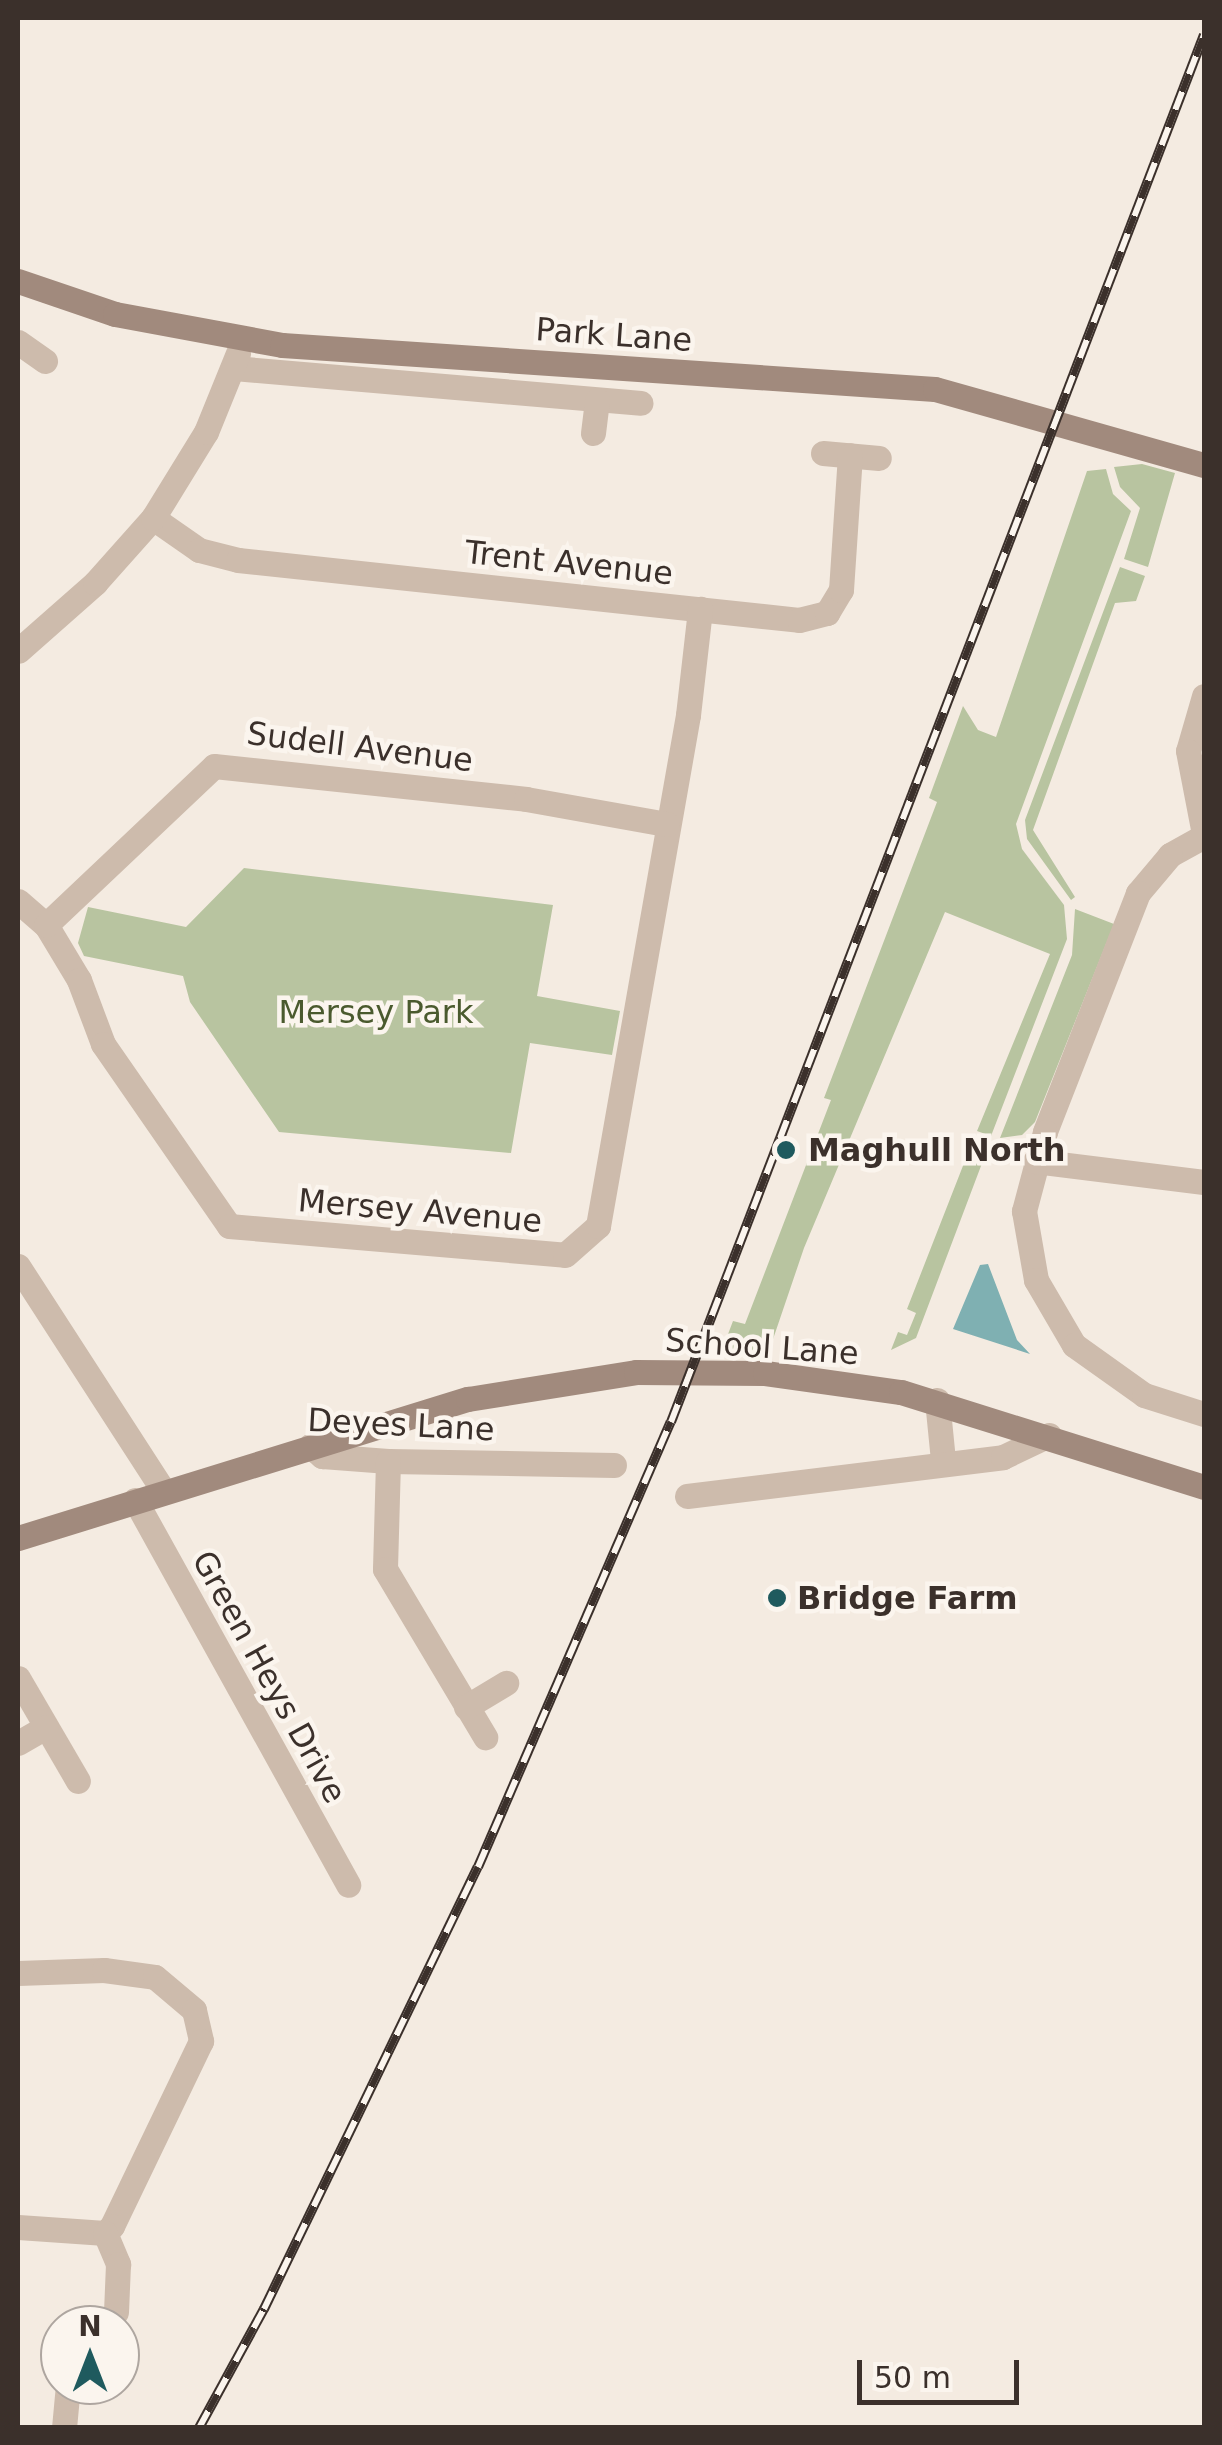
<!DOCTYPE html>
<html>
<head>
<meta charset="utf-8">
<style>
  body { margin:0 }
  #map { position:relative; width:1222px; height:2445px; overflow:hidden; background:#f4ebe1; font-family:"DejaVu Sans",sans-serif }
  div>[style] { position:absolute }
  .green>* { inset:0; background:#b8c4a0 }
  .water>* { inset:0; background:#7fb0b2 }
  .street>* { height:25px; margin:-12.5px; padding:0 12.5px; transform-origin:12.5px; border-radius:12.5px; background:#cdbbac }
  .secondary>* { height:25px; margin:-12.5px; padding:0 12.5px; transform-origin:12.5px; border-radius:12.5px; background:#a18a7d }
  .rail>* { height:10px; margin-top:-5px; transform-origin:0; background:repeating-linear-gradient(90deg,#fbf5ee 0 19px,#3b302b 0 38px); box-sizing:border-box; border-block:2px solid #3b302b }
  .dots>* { width:28px; height:28px; translate:-50% -50%; box-sizing:border-box; border:5px solid #fbf5ee; border-radius:50% }
  span { translate:-50% -50%; white-space:nowrap; text-align:center; line-height:1.15; -webkit-text-stroke:9px #fbf5ee; paint-order:stroke }
  .street-label { font-size:32px; color:#3b302b }
  .park-label { font-size:32px; color:#4a5a2e }
  .poi-label { font-size:32px; color:#3b302b; font-weight:700 }
  .left { translate:0 -50%; text-align:left }
  .frame { position:absolute; inset:0; border:20px solid #3b302b; pointer-events:none }
  .north { position:absolute; left:40px; top:2305px; width:100px; height:100px; box-sizing:border-box; background:#fbf5ee; border:2px solid #aea6a0; border-radius:50%; rotate:0deg; font-size:28px; font-weight:700; line-height:40px; text-align:center; color:#3b302b }
  .north::after { content:''; display:block; margin:auto; width:35px; height:45px; background:#1f5a5e; clip-path:polygon(50% 0,100% 100%,50% 72%,0 100%) }
  .scale { position:absolute; left:857px; top:2360px; width:162px; height:45px; box-sizing:border-box; border:5px solid #3b302b; border-top:0; padding-left:12px; font-size:30px; line-height:35px; white-space:nowrap; color:#3b302b; -webkit-text-stroke:8px #fbf5ee; paint-order:stroke }
</style>
</head>
<body>
<div id="map">
  <div class="green">
    <div style="clip-path:polygon(1142px 464px,1175px 473px,1148px 567px,1124px 559px,1140px 508px,1120px 487px,1114px 467px)"></div>
    <div style="clip-path:polygon(1106px 469px,1113px 494px,1131px 511px,1016px 824px,1022px 849px,1064px 905px,1067px 939px,991px 1136px,977px 1131px,1050px 954px,945px 912px,804px 1248px,769px 1351px,722px 1350px,733px 1321px,745px 1324px,831px 1100px,824px 1098px,937px 802px,929px 798px,963px 706px,978px 730px,996px 737px,1087px 471px)"></div>
    <div style="clip-path:polygon(1120px 567px,1145px 576px,1136px 601px,1115px 603px,1033px 830px,1075px 897px,1071px 900px,1027px 839px,1025px 820px)"></div>
    <div style="clip-path:polygon(244px 868px,553px 905px,537px 996px,620px 1011px,612px 1055px,530px 1043px,511px 1153px,279px 1132px,190px 1002px,183px 976px,84px 956px,78px 943px,88px 907px,186px 927px)"></div>
    <div style="clip-path:polygon(1075px 909px,1114px 924px,1035px 1122px,1022px 1135px,1000px 1138px,1072px 955px)"></div>
    <div style="clip-path:polygon(968px 1153px,984px 1158px,916px 1338px,891px 1350px,898px 1332px,907px 1335px,916px 1313px,907px 1309px)"></div>
  </div>
  <div class="water">
    <div style="clip-path:polygon(988px 1264px,1017px 1340px,1030px 1354px,953px 1329px,980px 1265px)"></div>
  </div>
  <div class="street">
    <div style="left:18px;top:342px;width:33px;rotate:35deg"></div>
    <div style="left:234px;top:368px;width:408px;rotate:4.9deg"></div>
    <div style="left:593px;top:433px;width:33px;rotate:-83deg"></div>
    <div style="left:823px;top:453px;width:56px;rotate:5.1deg"></div>
    <div style="left:153px;top:518px;width:56px;rotate:34.8deg"></div>
    <div style="left:199px;top:550px;width:40px;rotate:14.4deg"></div>
    <div style="left:238px;top:560px;width:564px;rotate:6.1deg"></div>
    <div style="left:799px;top:620px;width:29px;rotate:-14deg"></div>
    <div style="left:827px;top:613px;width:27px;rotate:-59deg"></div>
    <div style="left:841px;top:590px;width:135px;rotate:-86.2deg"></div>
    <div style="left:18px;top:651px;width:103px;rotate:-41.4deg"></div>
    <div style="left:95px;top:583px;width:87px;rotate:-48.3deg"></div>
    <div style="left:153px;top:518px;width:101px;rotate:-58.4deg"></div>
    <div style="left:206px;top:432px;width:85px;rotate:-67.9deg"></div>
    <div style="left:1204px;top:696px;width:57px;rotate:106.2deg"></div>
    <div style="left:1188px;top:751px;width:85px;rotate:79.1deg"></div>
    <div style="left:1204px;top:836px;width:39px;rotate:151deg"></div>
    <div style="left:1170px;top:855px;width:50px;rotate:130.1deg"></div>
    <div style="left:1138px;top:893px;width:256px;rotate:111.3deg"></div>
    <div style="left:1045px;top:1132px;width:82px;rotate:104.9deg"></div>
    <div style="left:1024px;top:1211px;width:70px;rotate:80.1deg"></div>
    <div style="left:1036px;top:1280px;width:75px;rotate:59.7deg"></div>
    <div style="left:1074px;top:1345px;width:86px;rotate:35.5deg"></div>
    <div style="left:1144px;top:1395px;width:63px;rotate:17.6deg"></div>
    <div style="left:18px;top:901px;width:37px;rotate:41deg"></div>
    <div style="left:46px;top:925px;width:64px;rotate:59deg"></div>
    <div style="left:79px;top:980px;width:68px;rotate:69.4deg"></div>
    <div style="left:103px;top:1044px;width:221px;rotate:55.3deg"></div>
    <div style="left:229px;top:1226px;width:337px;rotate:4.9deg"></div>
    <div style="left:565px;top:1255px;width:44px;rotate:-41.3deg"></div>
    <div style="left:598px;top:1226px;width:519px;rotate:-80.01deg"></div>
    <div style="left:688px;top:715px;width:107px;rotate:-83.5deg"></div>
    <div style="left:46px;top:925px;width:231px;rotate:-43.4deg"></div>
    <div style="left:214px;top:766px;width:314px;rotate:6deg"></div>
    <div style="left:526px;top:799px;width:143px;rotate:10.1deg"></div>
    <div style="left:1035px;top:1161px;width:170px;rotate:7.1deg"></div>
    <div style="left:18px;top:1266px;width:267px;rotate:57.1deg"></div>
    <div style="left:937px;top:1400px;width:60px;rotate:84.3deg"></div>
    <div style="left:310px;top:1446px;width:16px;rotate:40deg"></div>
    <div style="left:322px;top:1456px;width:66px;rotate:4.3deg"></div>
    <div style="left:388px;top:1461px;width:226px;rotate:1deg"></div>
    <div style="left:388px;top:1461px;width:108px;rotate:91.6deg"></div>
    <div style="left:385px;top:1569px;width:196px;rotate:59.2deg"></div>
    <div style="left:687px;top:1496px;width:318px;rotate:-7deg"></div>
    <div style="left:1003px;top:1457px;width:51px;rotate:-25.6deg"></div>
    <div style="left:135px;top:1500px;width:440px;rotate:61deg"></div>
    <div style="left:18px;top:1678px;width:119px;rotate:59.8deg"></div>
    <div style="left:466px;top:1707px;width:47px;rotate:-31deg"></div>
    <div style="left:18px;top:1743px;width:32px;rotate:-30deg"></div>
    <div style="left:18px;top:1973px;width:86px;rotate:-2deg"></div>
    <div style="left:104px;top:1970px;width:51px;rotate:7.8deg"></div>
    <div style="left:155px;top:1977px;width:51px;rotate:40.2deg"></div>
    <div style="left:194px;top:2010px;width:32px;rotate:77deg"></div>
    <div style="left:201px;top:2041px;width:205px;rotate:115.7deg"></div>
    <div style="left:112px;top:2226px;width:10px;rotate:135deg"></div>
    <div style="left:105px;top:2233px;width:87px;rotate:-176.1deg"></div>
    <div style="left:105px;top:2233px;width:34px;rotate:67deg"></div>
    <div style="left:118px;top:2264px;width:48px;rotate:92.4deg"></div>
    <div style="left:64px;top:2428px;width:43px;rotate:-84.7deg"></div>
  </div>
  <div class="secondary">
    <div style="left:18px;top:281px;width:102px;rotate:18.8deg"></div>
    <div style="left:115px;top:314px;width:170px;rotate:10.5deg"></div>
    <div style="left:282px;top:345px;width:654px;rotate:3.85deg"></div>
    <div style="left:935px;top:389px;width:280px;rotate:15.8deg"></div>
    <div style="left:18px;top:1538px;width:471px;rotate:-17.2deg"></div>
    <div style="left:468px;top:1399px;width:170px;rotate:-9.1deg"></div>
    <div style="left:636px;top:1372px;width:129px;rotate:0.4deg"></div>
    <div style="left:765px;top:1373px;width:137px;rotate:8deg"></div>
    <div style="left:901px;top:1392px;width:318px;rotate:17.4deg"></div>
  </div>
  <div class="rail">
    <div style="left:199px;top:2428px;width:136px;rotate:-61.4deg"></div>
    <div style="left:264px;top:2309px;width:491px;rotate:-64.2deg"></div>
    <div style="left:478px;top:1867px;width:485px;rotate:-66.6deg"></div>
    <div style="left:671px;top:1422px;width:1486px;rotate:-68.98deg"></div>
  </div>
  <div class="dots">
    <div style="left:786px;top:1150px;background:#1f5a5e"></div>
    <div style="left:777px;top:1598px;background:#1f5a5e"></div>
  </div>
  <div class="street-label">
    <span style="left:614px;top:335px;rotate:4deg">Park Lane</span>
    <span style="left:569px;top:563px;rotate:6deg">Trent Avenue</span>
    <span style="left:360px;top:747px;rotate:7deg">Sudell Avenue</span>
    <span style="left:420px;top:1211px;rotate:5deg">Mersey Avenue</span>
    <span style="left:762px;top:1347px;rotate:4deg">School Lane</span>
    <span style="left:401px;top:1425px;rotate:3deg">Deyes Lane</span>
    <span style="left:269px;top:1677px;rotate:61deg">Green Heys Drive</span>
  </div>
  <div class="park-label">
    <span style="left:376px;top:1012px">Mersey Park</span>
  </div>
  <div class="poi-label">
    <span class="left" style="left:808px;top:1150px">Maghull North</span>
    <span class="left" style="left:797px;top:1598px">Bridge Farm</span>
  </div>
  <div class="frame"></div>
  <div class="north">N</div>
  <div class="scale">50 m</div>
</div>
</body>
</html>
